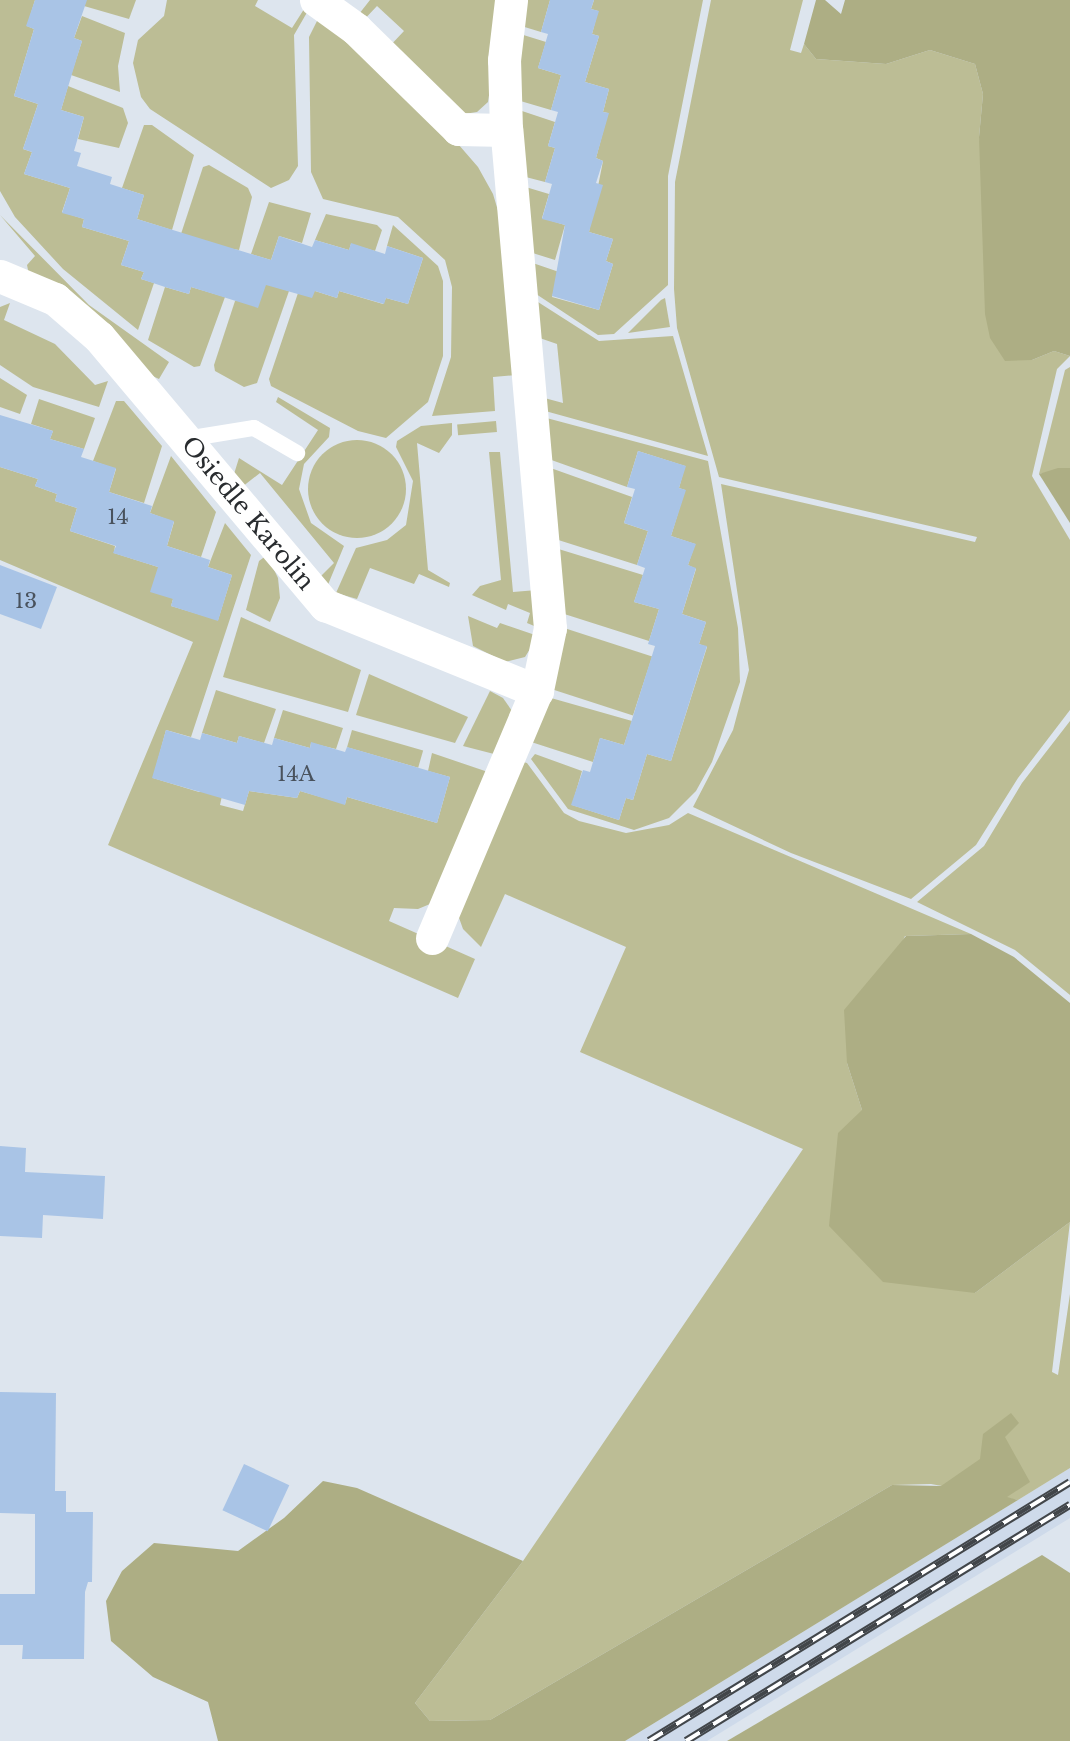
<!DOCTYPE html>
<html>
<head>
<meta charset="utf-8">
<style>
  body { margin:0 }
  #map { position:relative; width:1070px; height:1741px; overflow:hidden; background:#dde5ee; font-family:"Libre Baskerville",serif }
  div>[style] { position:absolute }
  .built>* { inset:0; background:#cedaea }
  .green>* { inset:0; background:#bcbd95; transform-origin:0 0 }
  .round { border-radius:50% }
  .forest>* { inset:0; background:#adae84 }
  .building>* { inset:0; background:#a9c4e6; transform-origin:0 0 }
  .lane>* { height:16px; margin:-8px; padding:0 8px; transform-origin:8px; border-radius:8px; background:#fff }
  .street>* { height:33px; margin:-16.5px; padding:0 16.5px; transform-origin:16.5px; border-radius:16.5px; background:#fff }
  .rail>* { height:8px; margin-top:-4px; transform-origin:0; background:repeating-linear-gradient(90deg,#fff 0 16px,#42464a 0 32px); box-sizing:border-box; border-block:2px solid #42464a }
  span { translate:-50% -50%; white-space:nowrap; text-align:center; line-height:1.15; -webkit-text-stroke:5px #fff; paint-order:stroke }
  .number-label { font-size:21px; color:#49525d }
  .number-label span { -webkit-text-stroke-width:0 }
  .street-label { font-size:24px; color:#292c2f }
</style>
</head>
<body>
<div id="map">
  <div class="built">
    <div style="clip-path:polygon(1070px 1468px,1070px 1518px,707px 1741px,625px 1741px)"></div>
  </div>
  <div class="green">
    <div style="clip-path:polygon(0 0,35px 0,27px 26px,34px 29px,14px 96px,38px 104px,23px 149px,32px 152px,24px 174px,70px 188px,62px 212px,84px 219px,82px 227px,129px 241px,121px 265px,144px 272px,141px 279px,154px 283px,138px 330px,63px 269px,15px 217px,0 191px)"></div>
    <div style="clip-path:polygon(86px 0,136px 0,129px 19px,84px 6px)"></div>
    <div style="clip-path:polygon(167px 0,258px 0,255px 6px,292px 28px,306px 6px,309px 9px,294px 35px,298px 166px,289px 180px,271px 188px,150px 109px,141px 97px,133px 63px,138px 40px,164px 16px)"></div>
    <div style="clip-path:polygon(370px 0,503px 0,488px 102px,477px 112px,464px 114px,387px 49px,404px 31px,377px 6px,360px 24px,359px 14px)"></div>
    <div style="clip-path:polygon(520px 0,550px 0,541px 32px,518px 25px)"></div>
    <div style="clip-path:polygon(594px 0,703px 0,668px 176px,668px 285px,614px 334px,598px 335px,527px 288px,524px 260px,559px 272px,552px 297px,599px 310px,613px 264px,606px 261px,613px 239px,589px 232px,603px 161px,596px 158px,608px 113px,603px 112px,609px 89px,585px 82px,599px 36px,592px 34px,598px 11px,591px 9px)"></div>
    <div style="clip-path:polygon(711px 0,803px 0,790px 50px,801px 53px,804px 44px,816px 59px,886px 64px,930px 50px,975px 64px,983px 94px,979px 137px,1032px 360px,1054px 351px,1070px 356px,1057px 369px,1032px 476px,1070px 540px,1070px 710px,1018px 778px,976px 845px,911px 899px,791px 853px,693px 807px,733px 730px,749px 670px,721px 484px,975px 542px,977px 537px,719px 477px,677px 328px,674px 289px,675px 182px)"></div>
    <div style="clip-path:polygon(82px 16px,125px 33px,118px 66px,120px 92px,71px 75px,82px 41px,74px 38px)"></div>
    <div style="clip-path:polygon(324px 18px,452px 137px,478px 167px,493px 194px,502px 224px,517px 375px,493px 377px,495px 411px,432px 416px,451px 357px,452px 287px,445px 260px,398px 217px,323px 199px,311px 172px,309px 37px,317px 21px)"></div>
    <div style="clip-path:polygon(517px 33px,546px 42px,538px 68px,561px 75px,551px 110px,517px 100px)"></div>
    <div style="clip-path:polygon(68px 86px,123px 108px,128px 123px,119px 148px,78px 139px,84px 117px,61px 110px)"></div>
    <div style="clip-path:polygon(516px 109px,555px 122px,548px 146px,555px 148px,545px 182px,518px 175px)"></div>
    <div style="clip-path:polygon(144px 125px,152px 125px,194px 155px,172px 230px,137px 219px,144px 195px,122px 188px)"></div>
    <div style="clip-path:polygon(209px 165px,248px 188px,252px 197px,239px 250px,179px 240px,203px 167px)"></div>
    <div style="clip-path:polygon(519px 185px,549px 194px,542px 218px,565px 225px,555px 260px,523px 250px)"></div>
    <div style="clip-path:polygon(269px 202px,311px 213px,302px 243px,279px 236px,271px 260px,251px 254px)"></div>
    <div style="clip-path:polygon(326px 214px,377px 225px,382px 230px,375px 251px,351px 244px,349px 250px,315px 240px)"></div>
    <div style="clip-path:polygon(0 215px,89px 305px,169px 362px,159px 379px,146px 373px,29px 275px,27px 265px,35px 256px)"></div>
    <div style="clip-path:polygon(393px 225px,438px 266px,443px 281px,443px 356px,428px 402px,386px 438px,358px 431px,271px 386px,269px 379px,298px 293px,315px 291px,337px 298px,339px 291px,383px 304px,386px 298px,408px 304px,423px 258px,387px 246px)"></div>
    <div style="clip-path:polygon(266px 284px,289px 291px,257px 383px,244px 387px,215px 371px,214px 365px,235px 301px)"></div>
    <div style="clip-path:polygon(165px 287px,189px 294px,191px 287px,225px 297px,200px 366px,194px 367px,148px 340px)"></div>
    <div style="clip-path:polygon(527px 295px,599px 341px,673px 336px,708px 456px,538px 409px,537px 396px,563px 403px,557px 344px,531px 335px)"></div>
    <div style="clip-path:polygon(665px 298px,670px 327px,628px 333px,661px 300px)"></div>
    <div style="clip-path:polygon(10px 303px,4px 320px,55px 344px,95px 385px,108px 381px,99px 407px,33px 387px,0 365px,0 307px)"></div>
    <div style="clip-path:polygon(1070px 367px,1070px 468px,1039px 474px,1065px 370px)"></div>
    <div style="clip-path:polygon(0 378px,27px 395px,20px 414px,0 407px)"></div>
    <div style="clip-path:polygon(278px 397px,330px 428px,329px 437px,304px 464px,299px 489px,311px 523px,344px 546px,327px 587px,318px 579px,334px 563px,260px 473px,242px 487px,234px 474px,239px 458px,282px 485px,318px 430px,276px 402px)"></div>
    <div style="clip-path:polygon(39px 399px,95px 418px,84px 449px,50px 439px,53px 431px,31px 424px)"></div>
    <div style="clip-path:polygon(116px 401px,124px 401px,162px 446px,144px 503px,109px 492px,116px 469px,93px 461px)"></div>
    <div style="clip-path:polygon(539px 416px,708px 461px,738px 628px,740px 682px,712px 762px,696px 791px,669px 818px,634px 830px,568px 809px,531px 759px,535px 754px,582px 771px,572px 805px,619px 820px,626px 798px,633px 800px,647px 754px,671px 761px,707px 647px,699px 644px,706px 622px,682px 614px,696px 569px,688px 565px,695px 544px,671px 536px,685px 490px,679px 488px,685px 466px,638px 451px,627px 487px,543px 457px)"></div>
    <div style="left:496px;top:421px;width:11px;height:39px;rotate:85deg"></div>
    <div style="clip-path:polygon(452px 423px,452px 435px,439px 453px,417px 443px,428px 570px,450px 583px,449px 587px,419px 574px,414px 584px,370px 568px,357px 599px,336px 593px,356px 548px,387px 540px,406px 525px,413px 481px,396px 447px,397px 441px,421px 426px)"></div>
    <div class="round" style="left:308px;top:440px;width:98px;height:98px"></div>
    <div style="clip-path:polygon(489px 452px,500px 452px,513px 592px,537px 590px,539px 628px,527px 623px,530px 613px,508px 604px,506px 610px,472px 595px,480px 586px,501px 580px)"></div>
    <div style="clip-path:polygon(171px 456px,216px 512px,201px 557px,167px 546px,174px 522px,150px 513px)"></div>
    <div style="clip-path:polygon(545px 466px,632px 497px,624px 523px,648px 531px,637px 565px,552px 538px)"></div>
    <div style="clip-path:polygon(0 467px,38px 479px,35px 486px,57px 494px,55px 501px,77px 508px,70px 531px,115px 546px,114px 553px,158px 567px,173px 599px,171px 606px,218px 620px,232px 575px,208px 567px,225px 523px,251px 555px,191px 737px,166px 730px,153px 778px,199px 792px,223px 791px,220px 805px,243px 811px,249px 791px,297px 798px,300px 791px,345px 804px,347px 797px,437px 823px,450px 777px,428px 771px,432px 753px,488px 772px,430px 904px,418px 909px,394px 908px,389px 921px,475px 959px,458px 998px,108px 845px,193px 642px,0 560px)"></div>
    <div style="clip-path:polygon(552px 547px,643px 575px,634px 602px,659px 609px,649px 641px,558px 612px)"></div>
    <div style="clip-path:polygon(267px 555px,278px 578px,280px 598px,270px 622px,246px 610px,259px 561px)"></div>
    <div style="clip-path:polygon(468px 616px,497px 628px,500px 623px,538px 636px,525px 657px,505px 662px,473px 646px)"></div>
    <div style="clip-path:polygon(241px 617px,361px 670px,348px 712px,223px 677px)"></div>
    <div style="left:558px;top:626px;width:99px;height:62px;rotate:18deg"></div>
    <div style="clip-path:polygon(369px 674px,468px 717px,455px 743px,356px 715px)"></div>
    <div style="clip-path:polygon(216px 690px,276px 709px,264px 743px,239px 736px,237px 743px,202px 733px)"></div>
    <div style="clip-path:polygon(490px 691px,503px 698px,512px 711px,494px 754px,463px 746px)"></div>
    <div style="clip-path:polygon(544px 696px,632px 721px,624px 745px,600px 738px,593px 762px,525px 740px)"></div>
    <div style="clip-path:polygon(283px 710px,343px 728px,336px 749px,311px 743px,310px 748px,274px 738px)"></div>
    <div style="clip-path:polygon(1070px 721px,1070px 995px,1015px 950px,917px 902px,984px 846px,1022px 783px)"></div>
    <div style="left:352px;top:730px;width:74px;height:18px;rotate:16deg"></div>
    <div style="clip-path:polygon(516px 760px,527px 763px,564px 813px,579px 821px,626px 833px,669px 825px,688px 813px,971px 934px,905px 936px,847px 1063px,862px 1110px,975px 1293px,1070px 1222px,1052px 1372px,1058px 1375px,1070px 1294px,1070px 1468px,1018px 1500px,931px 1484px,892px 1485px,490px 1720px,430px 1721px,415px 1703px,523px 1561px,803px 1149px,580px 1052px,626px 947px,505px 894px,481px 947px,463px 929px,458px 915px)"></div>
  </div>
  <div class="forest">
    <div style="clip-path:polygon(816px 0,825px 0,841px 14px,845px 0,1070px 0,1070px 356px,1054px 351px,1032px 360px,1005px 361px,990px 338px,985px 314px,979px 137px,983px 94px,975px 64px,930px 50px,886px 64px,816px 59px,804px 44px)"></div>
    <div style="clip-path:polygon(1058px 468px,1070px 468px,1070px 523px,1039px 474px)"></div>
    <div style="clip-path:polygon(971px 934px,1014px 957px,1070px 1003px,1070px 1222px,975px 1293px,883px 1282px,829px 1226px,838px 1133px,862px 1110px,847px 1063px,844px 1010px,906px 936px)"></div>
    <div style="clip-path:polygon(1011px 1413px,1019px 1423px,1005px 1437px,1030px 1482px,1007px 1497px,1018px 1500px,625px 1741px,218px 1741px,208px 1702px,153px 1677px,111px 1641px,106px 1601px,122px 1571px,154px 1543px,238px 1551px,284px 1518px,323px 1481px,357px 1488px,523px 1561px,415px 1703px,430px 1721px,490px 1720px,892px 1485px,941px 1486px,980px 1459px,983px 1434px)"></div>
    <div style="clip-path:polygon(1042px 1555px,1070px 1573px,1070px 1741px,727px 1741px)"></div>
  </div>
  <div class="building">
    <div style="clip-path:polygon(35px 0,87px 0,74px 38px,82px 41px,61px 110px,84px 117px,74px 151px,81px 153px,77px 166px,112px 177px,110px 184px,144px 195px,137px 219px,271px 260px,279px 236px,312px 247px,315px 240px,349px 250px,351px 243px,385px 254px,387px 246px,423px 258px,408px 304px,386px 298px,384px 304px,339px 291px,337px 298px,315px 291px,312px 298px,266px 285px,258px 308px,191px 287px,189px 294px,165px 287px,141px 279px,144px 272px,121px 265px,129px 241px,82px 227px,84px 219px,62px 213px,70px 188px,24px 174px,32px 152px,23px 149px,38px 104px,14px 96px,34px 29px,26px 26px)"></div>
    <div style="clip-path:polygon(550px 0,594px 0,591px 9px,599px 11px,592px 34px,599px 36px,585px 82px,609px 89px,603px 112px,609px 113px,596px 158px,603px 161px,596px 183px,603px 185px,589px 232px,613px 239px,606px 261px,613px 264px,599px 310px,552px 296px,565px 225px,542px 219px,552px 184px,545px 182px,555px 148px,548px 146px,558px 112px,551px 110px,561px 75px,538px 68px,548px 34px,541px 32px)"></div>
    <div style="clip-path:polygon(0 415px,53px 431px,50px 439px,84px 449px,81px 457px,116px 468px,109px 492px,152px 506px,150px 513px,174px 521px,167px 546px,210px 560px,208px 567px,232px 575px,218px 621px,171px 606px,173px 599px,150px 592px,158px 567px,113px 553px,116px 546px,70px 531px,77px 508px,55px 501px,57px 494px,35px 486px,38px 479px,0 467px)"></div>
    <div style="clip-path:polygon(638px 451px,686px 466px,679px 488px,686px 490px,671px 536px,696px 544px,688px 565px,696px 568px,682px 614px,706px 622px,699px 644px,707px 646px,671px 761px,647px 754px,633px 800px,626px 798px,619px 820px,571px 805px,583px 770px,590px 772px,600px 738px,624px 745px,655px 646px,648px 644px,659px 609px,634px 602px,645px 568px,637px 565px,648px 531px,624px 523px,635px 489px,627px 487px)"></div>
    <div style="clip-path:polygon(0 565px,57px 587px,41px 629px,0 614px)"></div>
    <div style="clip-path:polygon(166px 730px,200px 740px,202px 733px,237px 743px,239px 736px,272px 745px,274px 738px,310px 748px,311px 742px,345px 752px,347px 747px,450px 777px,437px 823px,347px 797px,345px 805px,300px 791px,297px 798px,249px 791px,245px 805px,152px 778px)"></div>
    <div style="clip-path:polygon(0 1146px,26px 1148px,25px 1172px,105px 1176px,103px 1219px,43px 1215px,42px 1238px,0 1236px)"></div>
    <div style="clip-path:polygon(0 1392px,56px 1393px,55px 1491px,66px 1491px,66px 1512px,93px 1512px,92px 1582px,88px 1582px,85px 1592px,84px 1659px,22px 1659px,23px 1645px,0 1645px,0 1594px,35px 1594px,35px 1514px,0 1513px)"></div>
    <div style="left:244px;top:1464px;width:50px;height:51px;rotate:25deg"></div>
  </div>
  <div class="lane">
    <div style="left:186px;top:439px;width:69px;rotate:-9.2deg"></div>
    <div style="left:254px;top:428px;width:50px;rotate:30.2deg"></div>
  </div>
  <div class="street">
    <div style="left:316px;top:0;width:49px;rotate:35.9deg"></div>
    <div style="left:356px;top:29px;width:143px;rotate:44.4deg"></div>
    <div style="left:458px;top:129px;width:48px;rotate:1.2deg"></div>
    <div style="left:0;top:276px;width:60px;rotate:22.7deg"></div>
    <div style="left:55px;top:299px;width:58px;rotate:40.8deg"></div>
    <div style="left:99px;top:337px;width:351px;rotate:49.9deg"></div>
    <div style="left:325px;top:605px;width:229px;rotate:22.1deg"></div>
    <div style="left:432px;top:938px;width:269px;rotate:-67.1deg"></div>
    <div style="left:537px;top:690px;width:63px;rotate:-78.2deg"></div>
    <div style="left:550px;top:628px;width:500px;rotate:-95deg"></div>
    <div style="left:506px;top:130px;width:70px;rotate:-91.6deg"></div>
    <div style="left:504px;top:60px;width:60px;rotate:-83.3deg"></div>
  </div>
  <div class="rail">
    <div style="left:649px;top:1741px;width:494px;rotate:-31.6deg"></div>
    <div style="left:686px;top:1741px;width:451px;rotate:-31.6deg"></div>
  </div>
  <div class="number-label">
    <span style="left:118px;top:517px">14</span>
    <span style="left:26px;top:601px">13</span>
    <span style="left:296px;top:774px">14A</span>
  </div>
  <div class="street-label">
    <span style="left:248px;top:513px;rotate:50deg">Osiedle Karolin</span>
  </div>
</div>
</body>
</html>
